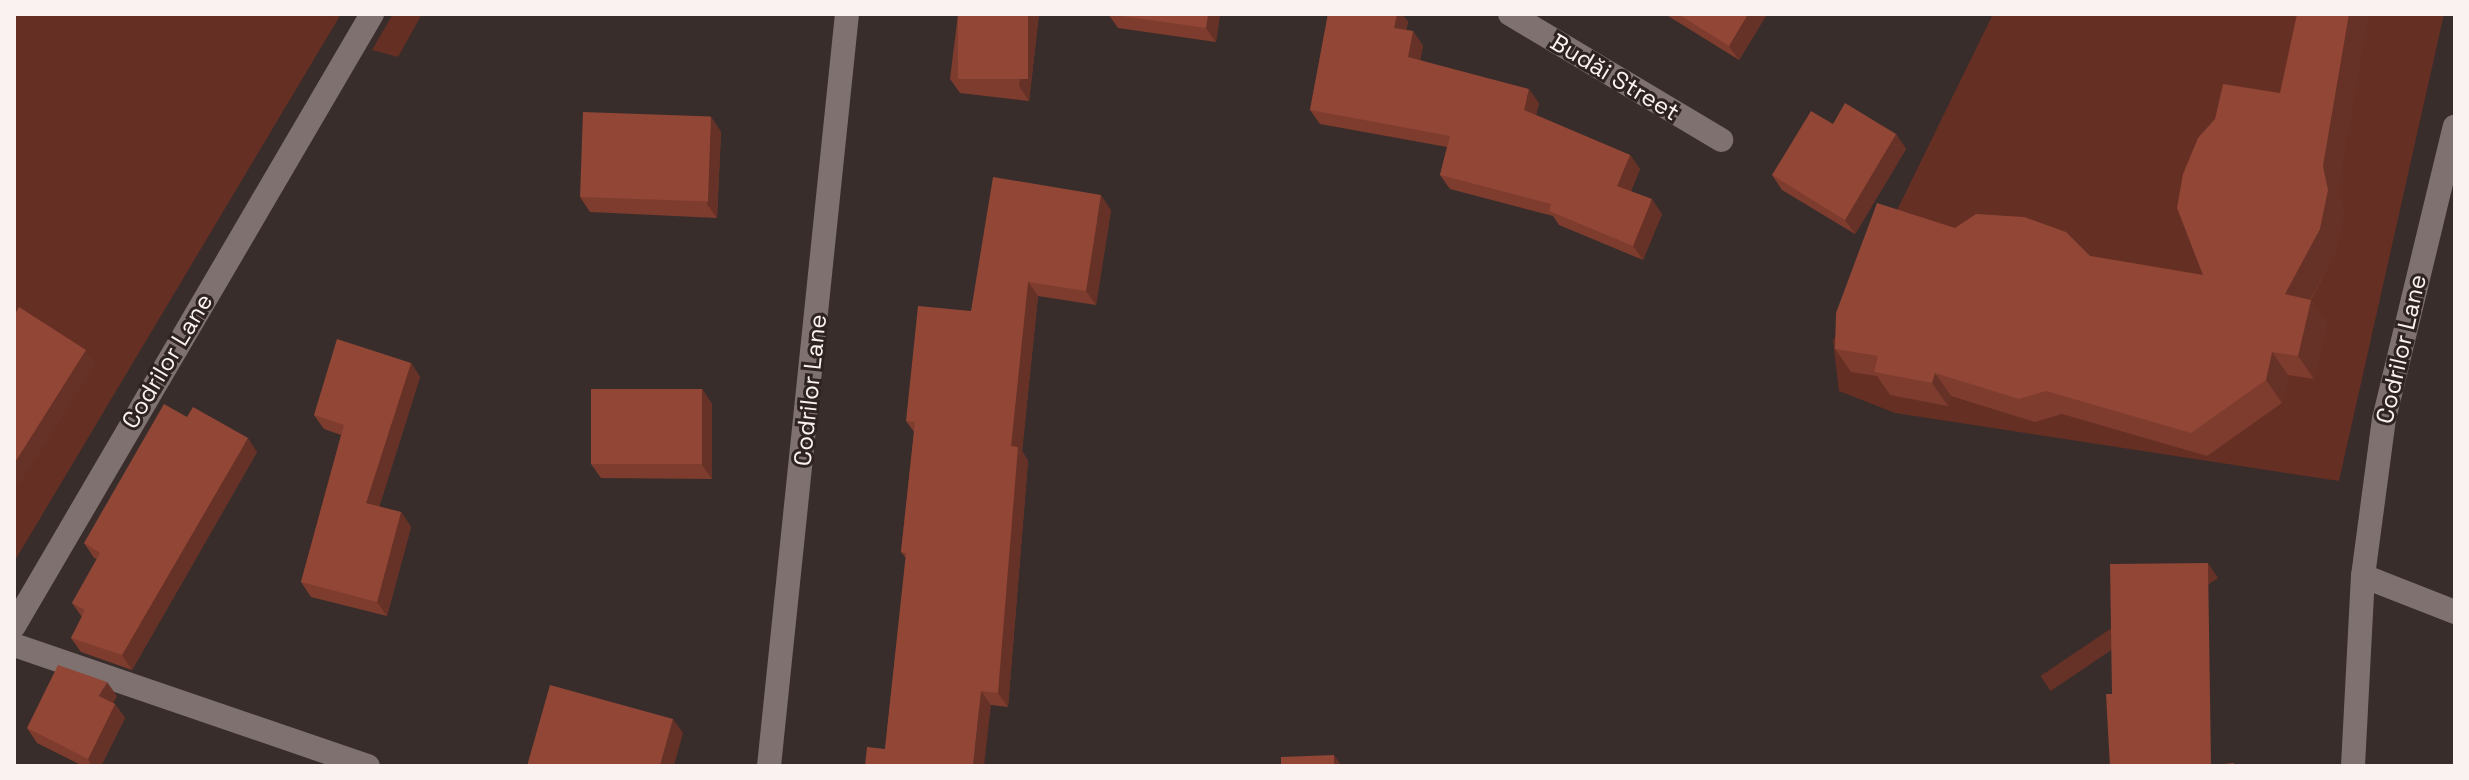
<!DOCTYPE html>
<html>
<head>
<meta charset="utf-8">
<style>
  body { margin:0 }
  #map { position:relative; width:2469px; height:780px; overflow:hidden; background:#382d2b; font-family:"Space Grotesk",sans-serif }
  div>[style] { position:absolute }
  .green>* { inset:0; background:#652f24 }
  .minor>* { height:24px; margin:-12px; padding:0 12px; transform-origin:12px; border-radius:12px; background:#7e716f }
  .wall>* { inset:0; background:#7d3c2e }
  .shaded-wall>* { inset:0; background:#663126; transform-origin:0 0 }
  .building>* { inset:0; background:#914636; transform-origin:0 0 }
  span { translate:-50% -50%; white-space:nowrap; text-align:center; line-height:1.15; -webkit-text-stroke:6px #2e2321; paint-order:stroke }
  .street-label { font-size:24px; color:#f9f2f0 }
  .frame { position:absolute; inset:0; border:16px solid #f9f2f0; pointer-events:none }
</style>
</head>
<body>
<div id="map">
  <div class="green">
    <div style="clip-path:polygon(14px 14px,341px 14px,14px 562px)"></div>
    <div style="clip-path:polygon(393px 14px,422px 14px,398px 57px,372px 50px)"></div>
    <div style="clip-path:polygon(1993px 14px,2444px 14px,2339px 481px,1895px 413px,1839px 391px,1833px 341px)"></div>
  </div>
  <div class="minor">
    <div style="left:1510px;top:14px;width:246px;rotate:30.8deg"></div>
    <div style="left:2363px;top:576px;width:99px;rotate:21.4deg"></div>
    <div style="left:14px;top:626px;width:709px;rotate:-59.67deg"></div>
    <div style="left:14px;top:645px;width:374px;rotate:18.9deg"></div>
    <div style="left:769px;top:766px;width:756px;rotate:-84.08deg"></div>
    <div style="left:2353px;top:766px;width:190px;rotate:-87deg"></div>
    <div style="left:2363px;top:576px;width:158px;rotate:-82.4deg"></div>
    <div style="left:2384px;top:419px;width:301px;rotate:-76.4deg"></div>
  </div>
  <div class="wall">
    <div style="clip-path:polygon(958px 14px,1039px 14px,1029px 101px,960px 93px,950px 79px)"></div>
    <div style="clip-path:polygon(1108px 14px,1220px 14px,1216px 42px,1118px 28px)"></div>
    <div style="clip-path:polygon(1328px 14px,1402px 14px,1408px 22px,1406px 30px,1413px 31px,1423px 46px,1420px 60px,1539px 103px,1536px 115px,1630px 155px,1640px 169px,1631px 191px,1662px 214px,1643px 260px,1559px 225px,1553px 216px,1450px 189px,1440px 175px,1447px 147px,1320px 124px,1310px 110px)"></div>
    <div style="clip-path:polygon(1665px 14px,1767px 14px,1739px 60px)"></div>
    <div style="clip-path:polygon(2280px 93px,2339px 189px,2344px 213px,2336px 252px,2311px 300px,2327px 323px,2314px 379px,2288px 375px,2282px 403px,2207px 456px,2062px 414px,2035px 422px,1951px 396px,1948px 406px,1890px 395px,1877px 376px,1851px 372px,1835px 349px,1955px 228px,2090px 256px,2203px 275px)"></div>
    <div style="clip-path:polygon(711px 117px,721px 132px,717px 218px,590px 212px,580px 197px)"></div>
    <div style="clip-path:polygon(1833px 124px,1896px 134px,1906px 149px,1855px 234px,1782px 190px,1772px 175px)"></div>
    <div style="clip-path:polygon(1111px 210px,1096px 305px,1038px 296px,1022px 451px,1028px 461px,1008px 707px,991px 705px,885px 749px,906px 558px,901px 552px,914px 432px,906px 421px,971px 311px)"></div>
    <div style="clip-path:polygon(411px 363px,420px 377px,379px 507px,401px 512px,411px 527px,387px 616px,311px 597px,301px 582px,341px 435px,324px 429px,314px 415px)"></div>
    <div style="clip-path:polygon(702px 389px,712px 404px,712px 479px,601px 478px,591px 464px)"></div>
    <div style="clip-path:polygon(187px 417px,257px 452px,132px 670px,81px 652px,71px 638px,82px 617px,72px 603px,97px 559px,94px 558px,84px 543px)"></div>
    <div style="clip-path:polygon(117px 696px,113px 703px,115px 704px,125px 718px,101px 766px,83px 766px,37px 743px,27px 728px)"></div>
  </div>
  <div class="shaded-wall">
    <div style="clip-path:polygon(1028px 14px,1039px 14px,1029px 101px,1019px 86px)"></div>
    <div style="clip-path:polygon(1208px 14px,1220px 14px,1216px 42px,1206px 28px)"></div>
    <div style="clip-path:polygon(1397px 14px,1402px 14px,1408px 22px,1404px 42px,1394px 28px)"></div>
    <div style="clip-path:polygon(1748px 14px,1767px 14px,1739px 60px,1729px 46px)"></div>
    <div style="clip-path:polygon(2349px 14px,2369px 14px,2339px 189px,2344px 213px,2336px 252px,2301px 317px,2285px 294px,2323px 166px)"></div>
    <div style="clip-path:polygon(1413px 31px,1423px 46px,1418px 71px,1408px 57px)"></div>
    <div style="clip-path:polygon(1529px 89px,1539px 103px,1534px 124px,1524px 110px)"></div>
    <div style="clip-path:polygon(711px 117px,721px 132px,717px 218px,707px 204px)"></div>
    <div style="clip-path:polygon(1896px 134px,1906px 149px,1855px 234px,1845px 220px)"></div>
    <div style="clip-path:polygon(1630px 155px,1640px 169px,1627px 200px,1617px 186px)"></div>
    <div style="clip-path:polygon(1101px 195px,1111px 210px,1096px 305px,1086px 291px)"></div>
    <div style="clip-path:polygon(1652px 199px,1662px 214px,1643px 260px,1633px 246px)"></div>
    <div style="clip-path:polygon(1028px 282px,1038px 296px,1022px 451px,1028px 461px,1008px 707px,998px 693px,1011px 446px)"></div>
    <div style="clip-path:polygon(2311px 300px,2327px 323px,2314px 379px,2298px 356px)"></div>
    <div style="clip-path:polygon(86px 350px,96px 364px,18px 487px,14px 481px,14px 464px)"></div>
    <div style="clip-path:polygon(2272px 352px,2288px 375px,2282px 403px,2266px 380px)"></div>
    <div style="clip-path:polygon(411px 363px,420px 377px,376px 517px,366px 503px)"></div>
    <div style="clip-path:polygon(1935px 373px,1951px 396px,1948px 406px,1932px 383px)"></div>
    <div style="clip-path:polygon(702px 389px,712px 404px,712px 479px,702px 465px)"></div>
    <div style="clip-path:polygon(248px 438px,257px 452px,132px 670px,122px 655px)"></div>
    <div style="clip-path:polygon(401px 512px,411px 527px,387px 616px,377px 602px)"></div>
    <div style="left:2208px;top:563px;width:18px;height:202px;rotate:56deg"></div>
    <div style="clip-path:polygon(107px 682px,117px 696px,109px 710px,99px 696px)"></div>
    <div style="clip-path:polygon(981px 691px,991px 705px,984px 766px,973px 766px)"></div>
    <div style="clip-path:polygon(115px 704px,125px 718px,101px 766px,92px 766px,88px 759px)"></div>
    <div style="clip-path:polygon(673px 719px,683px 733px,674px 766px,660px 766px)"></div>
    <div style="clip-path:polygon(1334px 755px,1342px 766px,1334px 766px)"></div>
  </div>
  <div class="building">
    <div style="left:958px;top:14px;width:70px;height:65px"></div>
    <div style="clip-path:polygon(1108px 14px,1208px 14px,1206px 28px)"></div>
    <div style="clip-path:polygon(1328px 14px,1397px 14px,1394px 28px,1413px 31px,1408px 57px,1529px 89px,1524px 110px,1630px 155px,1617px 186px,1652px 199px,1633px 246px,1549px 211px,1551px 204px,1440px 175px,1450px 136px,1310px 110px)"></div>
    <div style="clip-path:polygon(1678px 14px,1748px 14px,1729px 46px)"></div>
    <div style="clip-path:polygon(2297px 14px,2349px 14px,2323px 166px,2328px 190px,2320px 229px,2285px 294px,2311px 300px,2298px 356px,2272px 352px,2266px 380px,2191px 433px,2046px 391px,2019px 399px,1935px 373px,1932px 383px,1874px 372px,1878px 356px,1835px 349px,1836px 313px,1877px 203px,1955px 228px,1976px 214px,2024px 217px,2066px 232px,2090px 256px,2203px 275px,2177px 208px,2183px 174px,2198px 138px,2215px 119px,2223px 84px,2280px 93px)"></div>
    <div style="clip-path:polygon(1845px 103px,1896px 134px,1845px 220px,1772px 175px,1811px 111px,1833px 124px)"></div>
    <div style="left:583px;top:112px;width:128px;height:85px;rotate:2deg"></div>
    <div style="clip-path:polygon(993px 177px,1101px 195px,1086px 291px,1028px 282px,1011px 446px,1018px 447px,998px 693px,981px 691px,973px 766px,865px 766px,867px 747px,885px 749px,906px 553px,901px 552px,915px 422px,906px 421px,918px 306px,971px 311px)"></div>
    <div style="clip-path:polygon(19px 307px,86px 350px,14px 464px,14px 316px)"></div>
    <div style="clip-path:polygon(337px 339px,411px 363px,366px 503px,401px 512px,377px 602px,301px 582px,344px 425px,314px 415px)"></div>
    <div style="left:591px;top:389px;width:111px;height:75px"></div>
    <div style="clip-path:polygon(164px 404px,187px 417px,193px 407px,248px 438px,122px 655px,71px 638px,85px 610px,72px 603px,100px 553px,84px 543px)"></div>
    <div style="clip-path:polygon(2208px 563px,2211px 765px,2234px 763px,2234px 766px,2110px 766px,2106px 694px,2112px 694px,2110px 564px)"></div>
    <div style="clip-path:polygon(58px 665px,107px 682px,99px 696px,115px 704px,88px 759px,27px 728px)"></div>
    <div style="clip-path:polygon(550px 685px,673px 719px,660px 766px,527px 766px)"></div>
    <div style="clip-path:polygon(1334px 755px,1334px 766px,1281px 766px,1281px 757px)"></div>
  </div>
  <div class="street-label">
    <span style="left:1615px;top:77px;rotate:31deg">Budăi Street</span>
    <span style="left:2401px;top:349px;rotate:-77deg">Codrilor Lane</span>
    <span style="left:167px;top:361px;rotate:-59deg">Codrilor Lane</span>
    <span style="left:810px;top:390px;rotate:-84deg">Codrilor Lane</span>
  </div>
  <div class="frame"></div>
</div>
</body>
</html>
